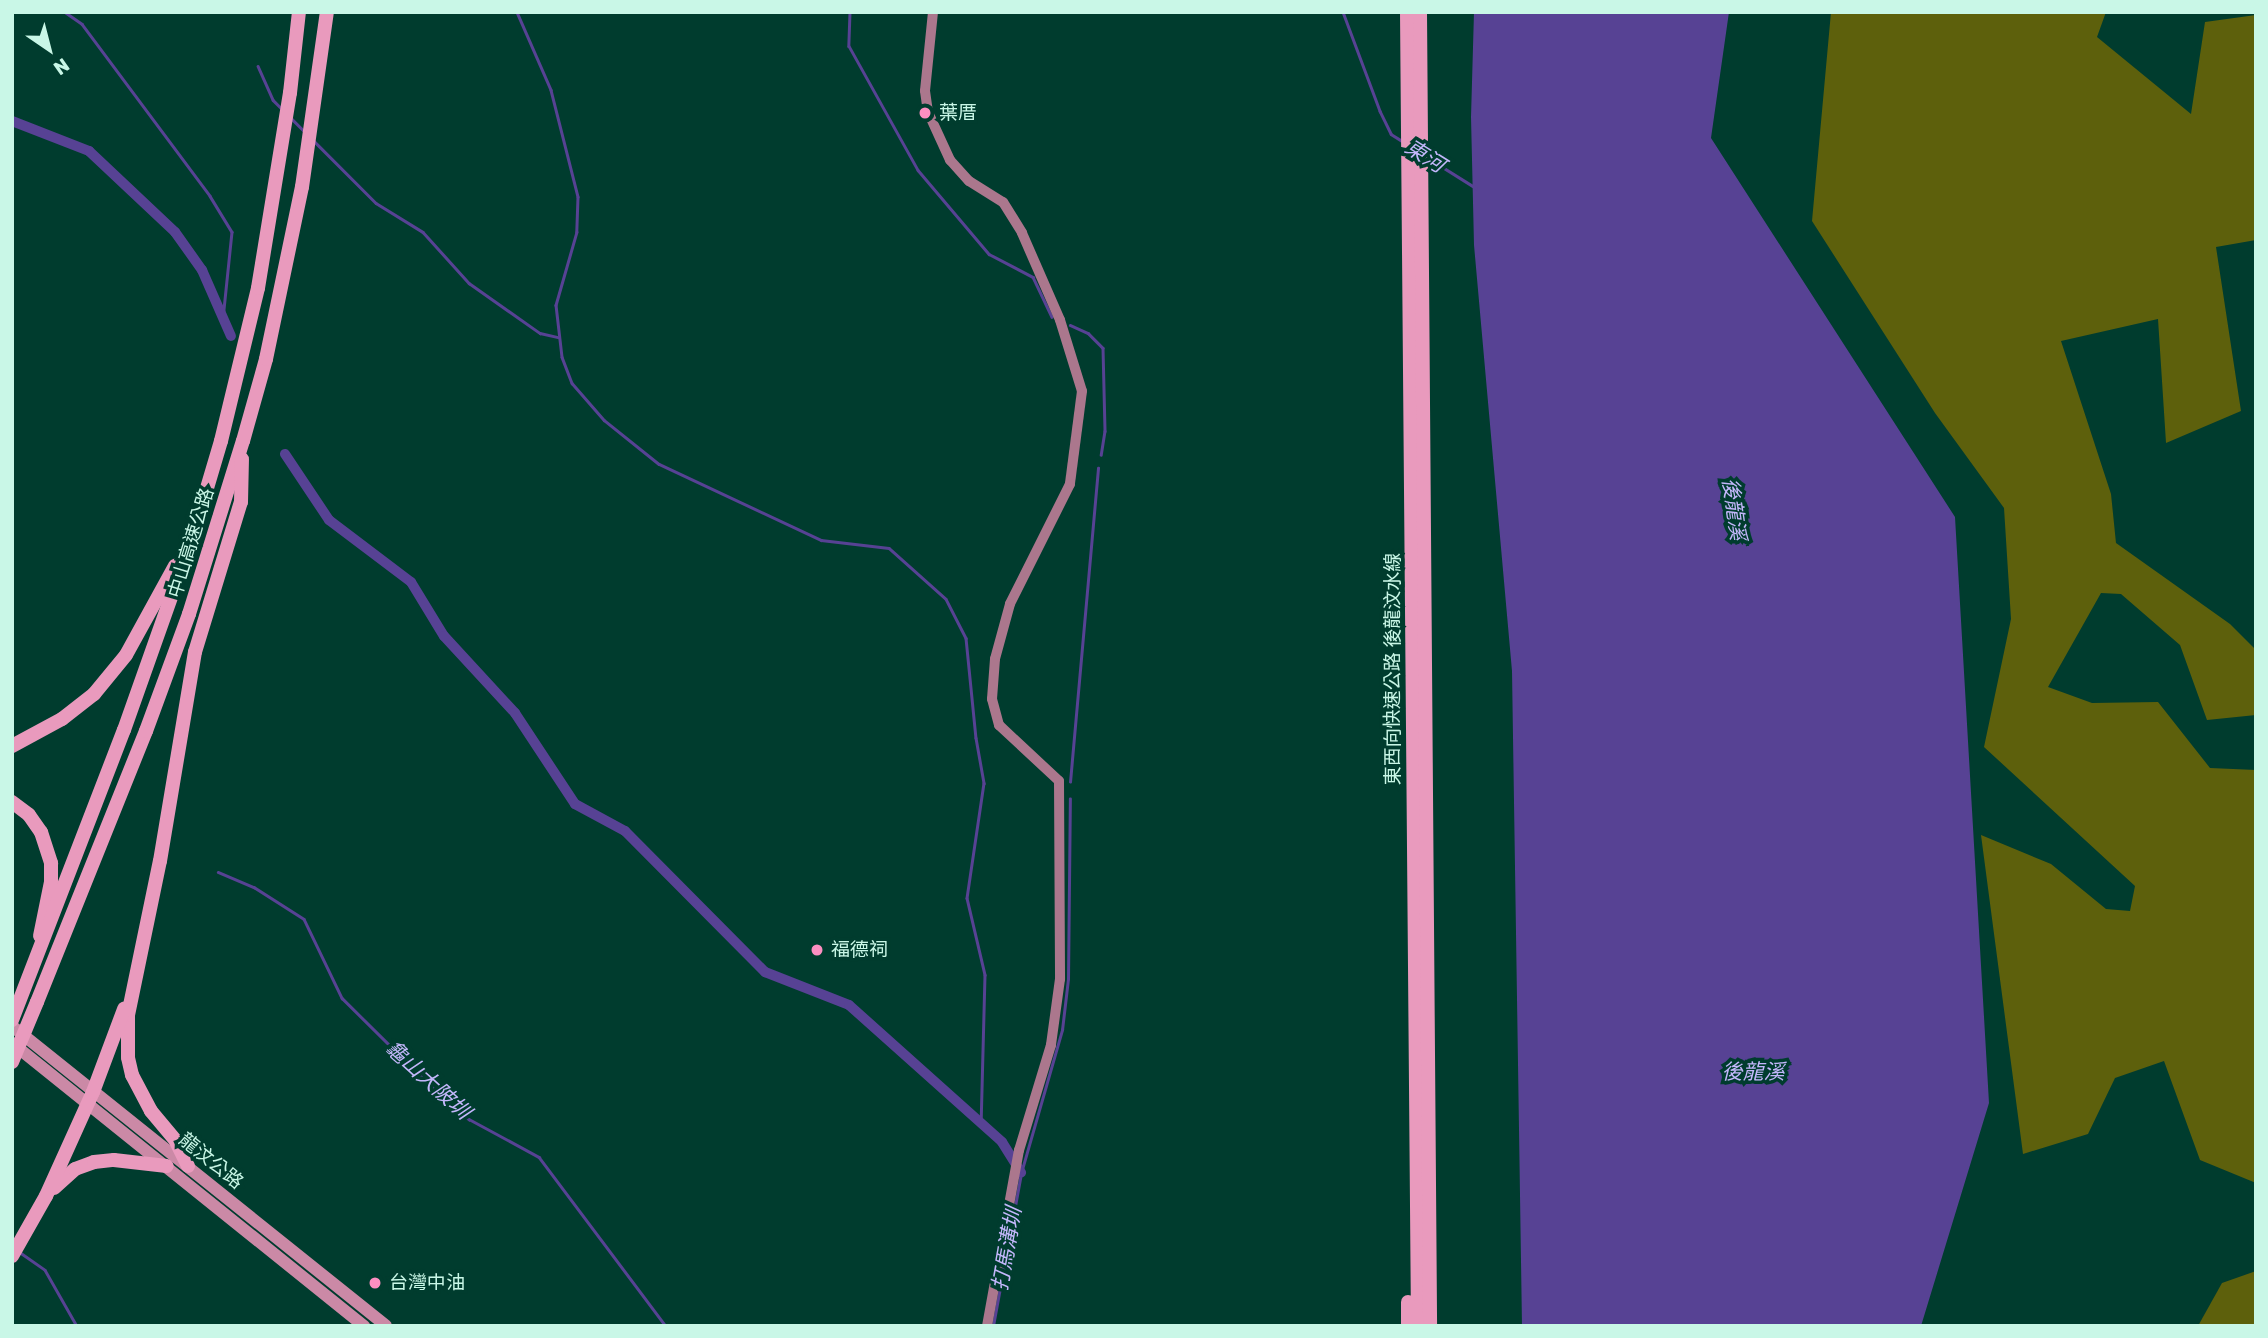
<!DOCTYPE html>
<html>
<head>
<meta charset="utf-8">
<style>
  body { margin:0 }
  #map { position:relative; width:2268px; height:1338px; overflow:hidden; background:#003c2e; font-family:Rubik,"Noto Sans TC",sans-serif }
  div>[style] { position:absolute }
  .green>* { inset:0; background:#5d600c }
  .water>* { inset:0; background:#574294 }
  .stream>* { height:2.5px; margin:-1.25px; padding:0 1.25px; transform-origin:1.25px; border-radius:1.25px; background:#574294 }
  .canal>* { height:10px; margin:-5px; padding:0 5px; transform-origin:5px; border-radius:5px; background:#574294 }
  .secondary>* { height:10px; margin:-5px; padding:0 5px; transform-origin:5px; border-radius:5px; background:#ab778d }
  .primary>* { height:12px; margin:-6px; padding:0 6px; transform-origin:6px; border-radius:6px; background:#cb89a6 }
  .highway>* { height:14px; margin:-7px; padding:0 7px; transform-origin:7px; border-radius:7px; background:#e99abd }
  .highway-bridge>* { height:14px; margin:-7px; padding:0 7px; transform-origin:7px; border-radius:7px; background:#e99abd }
  .dots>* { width:19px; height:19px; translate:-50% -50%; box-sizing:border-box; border:4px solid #003c2e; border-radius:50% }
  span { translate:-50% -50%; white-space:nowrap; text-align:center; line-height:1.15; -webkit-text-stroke:7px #003c2e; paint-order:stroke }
  .poi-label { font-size:19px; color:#c9f7e7 }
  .left { translate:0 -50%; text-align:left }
  .street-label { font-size:19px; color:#c9f7e7 }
  .water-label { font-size:21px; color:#c3b7fb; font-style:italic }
  .frame { position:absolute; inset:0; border:14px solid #c9f7e7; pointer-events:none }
  .north { position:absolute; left:14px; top:14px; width:70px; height:70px; -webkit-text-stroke:5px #003c2e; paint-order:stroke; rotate:145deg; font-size:19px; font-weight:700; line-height:28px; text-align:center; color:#c9f7e7 }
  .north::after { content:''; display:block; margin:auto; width:24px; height:32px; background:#c9f7e7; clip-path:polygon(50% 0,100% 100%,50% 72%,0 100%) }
</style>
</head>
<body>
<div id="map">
  <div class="green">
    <div style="clip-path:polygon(1831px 12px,2106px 12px,2097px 37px,2191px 114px,2205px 22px,2256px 15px,2256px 240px,2216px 247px,2241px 411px,2166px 443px,2158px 319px,2061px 341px,2111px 494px,2116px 543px,2230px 624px,2256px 650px,2256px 715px,2207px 720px,2180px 645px,2121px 594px,2101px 593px,2048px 687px,2092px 703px,2158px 702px,2210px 768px,2256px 770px,2256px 1183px,2200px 1160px,2164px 1061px,2115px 1078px,2088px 1134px,2023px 1154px,1981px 835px,2051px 864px,2106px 909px,2130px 911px,2135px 886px,1984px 747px,2011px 619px,2004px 508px,1935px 413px,1812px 221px)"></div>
    <div style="clip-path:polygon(2256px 1271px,2256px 1326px,2198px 1326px,2222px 1283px)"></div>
  </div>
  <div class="water">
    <div style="clip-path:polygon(1474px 12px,1729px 12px,1711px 138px,1955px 517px,1989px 1103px,1921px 1326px,1522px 1326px,1512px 671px,1474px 245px,1471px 117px)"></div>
  </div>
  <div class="stream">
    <div style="left:65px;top:12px;width:21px;rotate:35deg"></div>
    <div style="left:82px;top:24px;width:214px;rotate:53.3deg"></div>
    <div style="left:210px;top:196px;width:42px;rotate:58.6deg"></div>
    <div style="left:232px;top:232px;width:87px;rotate:95.9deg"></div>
    <div style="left:517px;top:12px;width:85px;rotate:66.4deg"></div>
    <div style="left:551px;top:90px;width:110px;rotate:75.8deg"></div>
    <div style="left:578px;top:197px;width:35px;rotate:92deg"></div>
    <div style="left:577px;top:232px;width:76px;rotate:106deg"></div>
    <div style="left:556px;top:305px;width:52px;rotate:83.4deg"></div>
    <div style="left:562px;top:357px;width:28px;rotate:69deg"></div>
    <div style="left:572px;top:383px;width:49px;rotate:49.1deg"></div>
    <div style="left:604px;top:420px;width:70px;rotate:38.7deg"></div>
    <div style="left:659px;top:464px;width:179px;rotate:25.1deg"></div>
    <div style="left:821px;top:540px;width:68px;rotate:6.7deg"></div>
    <div style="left:889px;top:548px;width:76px;rotate:41.8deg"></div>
    <div style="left:946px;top:599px;width:44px;rotate:62.9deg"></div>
    <div style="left:966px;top:638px;width:100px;rotate:84.3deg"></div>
    <div style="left:976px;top:738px;width:46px;rotate:79.9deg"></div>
    <div style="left:984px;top:783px;width:116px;rotate:98.4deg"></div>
    <div style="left:967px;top:898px;width:79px;rotate:76.8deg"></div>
    <div style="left:985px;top:975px;width:148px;rotate:91.5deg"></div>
    <div style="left:850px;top:12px;width:34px;rotate:92deg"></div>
    <div style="left:849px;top:46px;width:142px;rotate:60.9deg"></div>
    <div style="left:918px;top:170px;width:110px;rotate:49.8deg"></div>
    <div style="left:989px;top:254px;width:50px;rotate:27.6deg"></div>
    <div style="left:1033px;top:277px;width:44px;rotate:64.6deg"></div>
    <div style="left:1343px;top:12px;width:106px;rotate:69.5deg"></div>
    <div style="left:1380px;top:111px;width:25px;rotate:64deg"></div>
    <div style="left:1391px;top:134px;width:13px;rotate:32deg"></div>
    <div style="left:258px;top:66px;width:37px;rotate:66deg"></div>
    <div style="left:273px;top:100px;width:11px;rotate:45deg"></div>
    <div style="left:291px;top:118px;width:17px;rotate:45deg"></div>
    <div style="left:313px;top:140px;width:89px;rotate:45deg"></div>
    <div style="left:376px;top:203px;width:55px;rotate:31.7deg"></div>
    <div style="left:423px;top:232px;width:69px;rotate:48deg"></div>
    <div style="left:469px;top:283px;width:87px;rotate:35.2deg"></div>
    <div style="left:540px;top:333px;width:18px;rotate:13deg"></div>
    <div style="left:1425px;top:156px;width:60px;rotate:32.1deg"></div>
    <div style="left:1070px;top:325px;width:20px;rotate:24deg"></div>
    <div style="left:1088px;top:333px;width:21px;rotate:45deg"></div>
    <div style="left:1103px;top:348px;width:83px;rotate:88.6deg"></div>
    <div style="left:1105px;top:431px;width:24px;rotate:99deg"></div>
    <div style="left:1070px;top:782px;width:315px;rotate:-84.9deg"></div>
    <div style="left:218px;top:872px;width:39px;rotate:23deg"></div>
    <div style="left:254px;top:887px;width:59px;rotate:32.6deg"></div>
    <div style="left:304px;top:919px;width:88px;rotate:64.3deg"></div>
    <div style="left:342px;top:998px;width:138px;rotate:44.7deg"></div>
    <div style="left:440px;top:1095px;width:38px;rotate:40deg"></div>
    <div style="left:469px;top:1119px;width:80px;rotate:28.5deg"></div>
    <div style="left:539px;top:1157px;width:211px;rotate:53.1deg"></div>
    <div style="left:21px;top:1253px;width:29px;rotate:35deg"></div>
    <div style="left:45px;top:1270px;width:64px;rotate:60.3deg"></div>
    <div style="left:993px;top:1326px;width:156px;rotate:-79.6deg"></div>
    <div style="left:1021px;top:1173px;width:149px;rotate:-74deg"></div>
    <div style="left:1062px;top:1030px;width:51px;rotate:-83.3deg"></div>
    <div style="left:1068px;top:979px;width:180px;rotate:-89.4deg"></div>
  </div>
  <div class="canal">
    <div style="left:12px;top:121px;width:83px;rotate:21.3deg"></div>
    <div style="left:89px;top:151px;width:118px;rotate:43.3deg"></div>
    <div style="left:175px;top:232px;width:47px;rotate:54.6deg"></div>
    <div style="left:202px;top:270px;width:72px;rotate:66.3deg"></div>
    <div style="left:285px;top:454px;width:79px;rotate:56.3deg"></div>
    <div style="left:329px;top:520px;width:103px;rotate:37.1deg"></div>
    <div style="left:411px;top:582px;width:63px;rotate:58.6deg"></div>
    <div style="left:444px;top:636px;width:105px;rotate:47.3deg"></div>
    <div style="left:515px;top:713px;width:109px;rotate:56.6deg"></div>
    <div style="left:575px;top:804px;width:57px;rotate:28.4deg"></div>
    <div style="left:625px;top:831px;width:199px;rotate:45.2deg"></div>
    <div style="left:765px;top:972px;width:90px;rotate:21.4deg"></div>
    <div style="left:849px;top:1005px;width:205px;rotate:41.8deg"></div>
    <div style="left:1002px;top:1142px;width:36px;rotate:58deg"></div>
  </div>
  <div class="secondary">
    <div style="left:933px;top:12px;width:79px;rotate:95.8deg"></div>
    <div style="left:925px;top:91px;width:21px;rotate:82deg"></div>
    <div style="left:928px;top:112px;width:53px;rotate:65.4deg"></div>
    <div style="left:950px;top:160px;width:28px;rotate:48deg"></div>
    <div style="left:969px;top:181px;width:40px;rotate:32deg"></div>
    <div style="left:1003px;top:202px;width:36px;rotate:58deg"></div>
    <div style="left:1022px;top:233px;width:95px;rotate:66.4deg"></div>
    <div style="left:1060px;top:320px;width:74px;rotate:72.8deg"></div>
    <div style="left:1082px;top:391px;width:94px;rotate:97.4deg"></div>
    <div style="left:1070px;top:484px;width:134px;rotate:116.6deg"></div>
    <div style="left:1010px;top:604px;width:57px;rotate:105.3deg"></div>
    <div style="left:995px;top:659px;width:40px;rotate:94.3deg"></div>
    <div style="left:992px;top:699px;width:27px;rotate:75deg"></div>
    <div style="left:999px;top:725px;width:82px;rotate:43deg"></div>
    <div style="left:1059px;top:781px;width:198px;rotate:89.7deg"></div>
    <div style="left:1060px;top:979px;width:67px;rotate:97.8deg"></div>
    <div style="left:1051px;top:1045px;width:110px;rotate:106.9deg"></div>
    <div style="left:1019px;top:1150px;width:179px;rotate:100.3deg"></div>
  </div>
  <div class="primary">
    <div style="left:12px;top:1026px;width:479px;rotate:38.7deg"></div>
    <div style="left:12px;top:1043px;width:452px;rotate:38.8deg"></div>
  </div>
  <div class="highway">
    <div style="left:1407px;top:12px;width:1314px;rotate:89.52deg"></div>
    <div style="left:1420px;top:12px;width:1314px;rotate:89.56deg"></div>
    <div style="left:12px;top:746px;width:57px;rotate:-28.4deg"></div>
    <div style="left:62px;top:719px;width:41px;rotate:-38deg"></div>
    <div style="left:94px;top:694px;width:50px;rotate:-50.6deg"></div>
    <div style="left:126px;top:655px;width:102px;rotate:-61.2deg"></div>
    <div style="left:12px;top:802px;width:21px;rotate:37deg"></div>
    <div style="left:29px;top:815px;width:21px;rotate:55deg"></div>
    <div style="left:41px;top:832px;width:33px;rotate:72deg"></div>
    <div style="left:51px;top:863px;width:19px;rotate:90deg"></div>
    <div style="left:51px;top:882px;width:55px;rotate:101.5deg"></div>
    <div style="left:37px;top:1002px;width:292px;rotate:-68.1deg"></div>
    <div style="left:146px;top:731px;width:125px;rotate:-69.8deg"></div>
    <div style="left:189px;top:614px;width:181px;rotate:-72.7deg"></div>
    <div style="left:243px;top:441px;width:85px;rotate:-74.3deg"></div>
    <div style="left:266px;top:359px;width:176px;rotate:-78.2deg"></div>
    <div style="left:302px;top:187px;width:177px;rotate:-81.9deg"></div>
    <div style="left:12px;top:1020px;width:311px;rotate:-68.9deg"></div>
    <div style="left:124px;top:730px;width:210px;rotate:-70.5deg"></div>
    <div style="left:194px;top:532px;width:95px;rotate:-73.5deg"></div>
    <div style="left:221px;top:441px;width:157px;rotate:-76.4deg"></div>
    <div style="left:258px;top:288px;width:198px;rotate:-80.7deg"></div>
    <div style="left:290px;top:93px;width:81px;rotate:-83.7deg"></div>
    <div style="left:188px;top:1166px;width:28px;rotate:-116deg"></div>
    <div style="left:176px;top:1141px;width:39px;rotate:-130deg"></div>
    <div style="left:151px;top:1111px;width:41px;rotate:-117.8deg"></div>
    <div style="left:132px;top:1075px;width:18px;rotate:-103deg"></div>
    <div style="left:128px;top:1057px;width:42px;rotate:-90deg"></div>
    <div style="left:128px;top:1015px;width:157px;rotate:-78.3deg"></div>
    <div style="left:160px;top:861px;width:212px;rotate:-80.5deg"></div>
    <div style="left:195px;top:652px;width:157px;rotate:-73deg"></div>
    <div style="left:241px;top:502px;width:43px;rotate:-88.7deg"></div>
    <div style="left:54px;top:1188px;width:28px;rotate:-42deg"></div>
    <div style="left:75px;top:1169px;width:20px;rotate:-20deg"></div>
    <div style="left:94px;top:1162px;width:20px;rotate:-6deg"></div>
    <div style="left:114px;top:1160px;width:53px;rotate:6.5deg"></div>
    <div style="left:12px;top:1256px;width:69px;rotate:-60.5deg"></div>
    <div style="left:46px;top:1196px;width:114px;rotate:-65.7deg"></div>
    <div style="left:93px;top:1092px;width:89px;rotate:-69.5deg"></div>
    <div style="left:1408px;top:1326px;width:24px;rotate:-90deg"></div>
  </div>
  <div class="highway-bridge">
    <div style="left:12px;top:1062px;width:65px;rotate:-67.4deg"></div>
  </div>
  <div class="dots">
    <div style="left:925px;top:113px;background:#fc8fc1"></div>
    <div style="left:817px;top:950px;background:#fc8fc1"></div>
    <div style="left:375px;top:1283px;background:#fc8fc1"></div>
  </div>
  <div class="poi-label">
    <span class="left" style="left:939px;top:113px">葉厝</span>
    <span class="left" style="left:831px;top:950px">福德祠</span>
    <span class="left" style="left:389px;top:1283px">台灣中油</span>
  </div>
  <div class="street-label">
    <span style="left:191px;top:543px;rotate:-73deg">中山高速公路</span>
    <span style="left:1393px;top:669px;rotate:-90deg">東西向快速公路 後龍汶水線</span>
    <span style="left:211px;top:1161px;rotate:39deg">龍汶公路</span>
  </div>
  <div class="water-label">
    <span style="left:1425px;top:156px;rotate:32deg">東河</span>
    <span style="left:1734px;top:509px;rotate:82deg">後龍溪</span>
    <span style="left:1753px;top:1072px">後龍溪</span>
    <span style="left:428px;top:1080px;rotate:42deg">龜山大陂圳</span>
    <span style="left:1007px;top:1249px;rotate:-80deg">打馬溝圳</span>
  </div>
  <div class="frame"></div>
  <div class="north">N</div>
</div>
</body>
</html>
